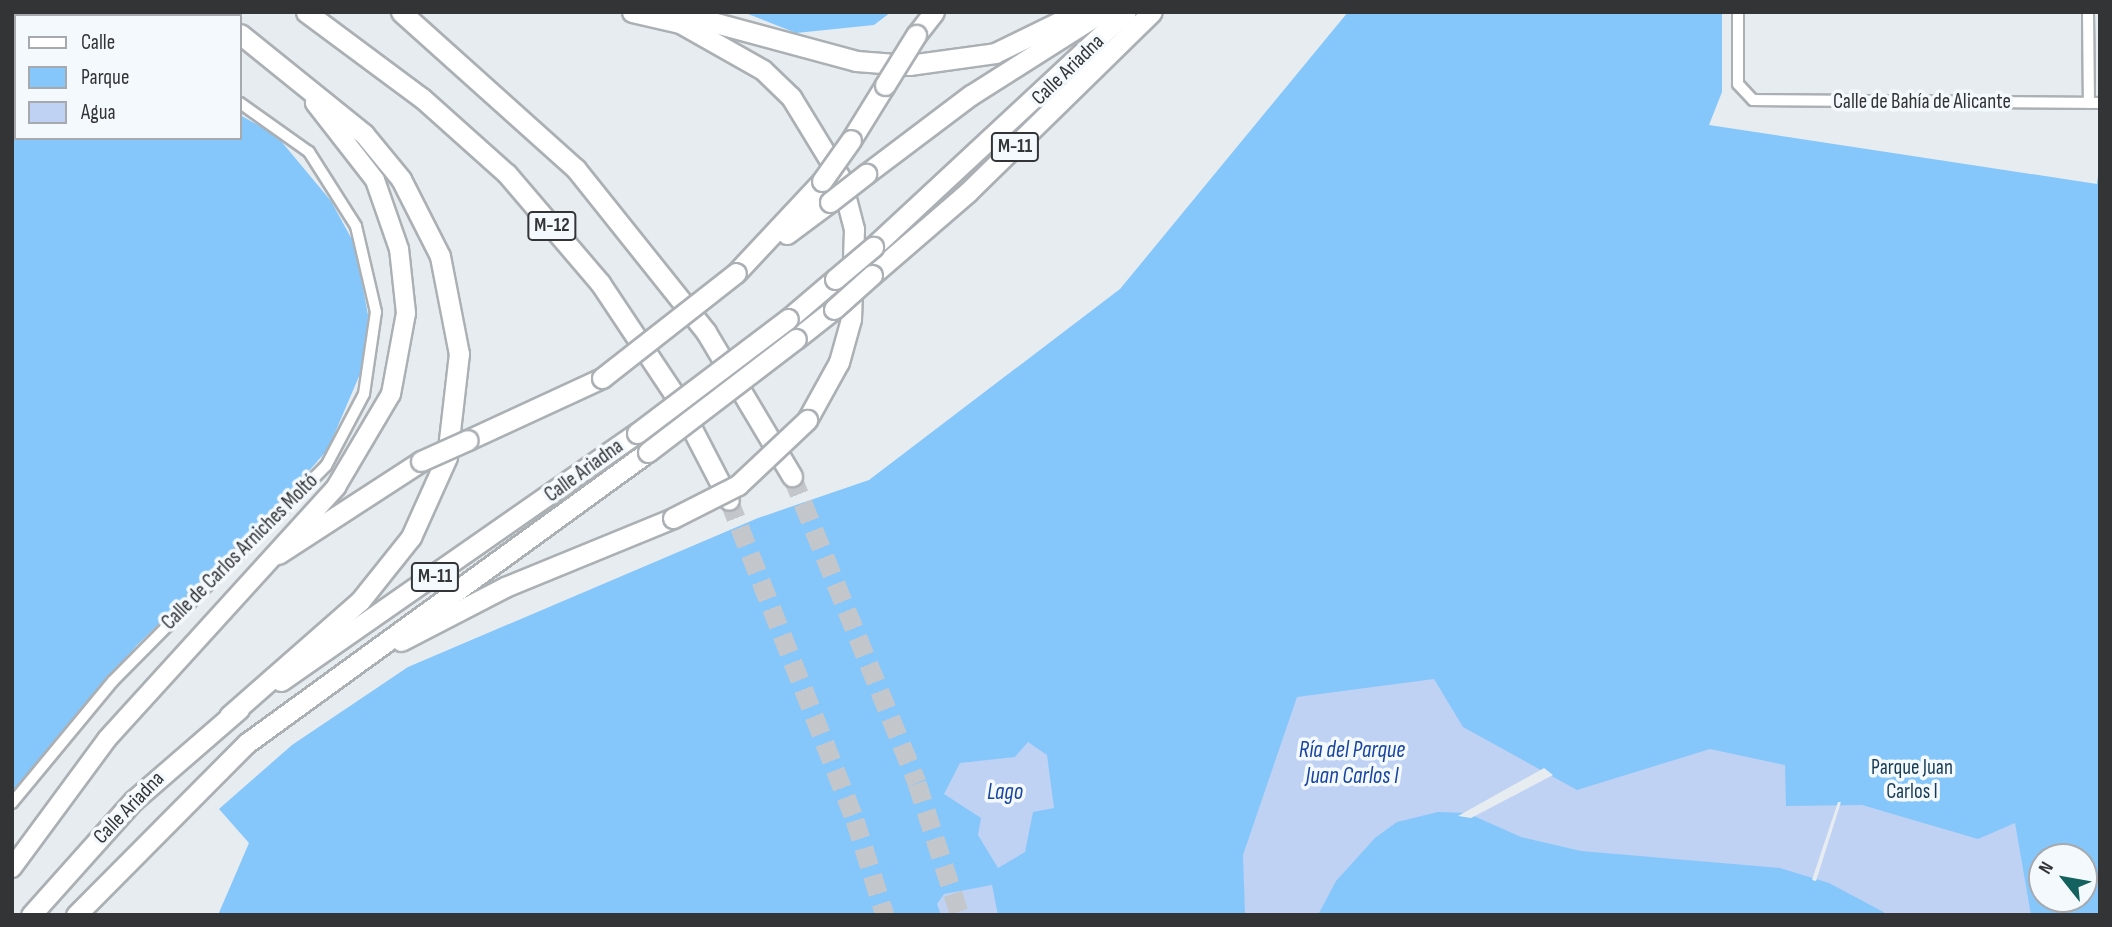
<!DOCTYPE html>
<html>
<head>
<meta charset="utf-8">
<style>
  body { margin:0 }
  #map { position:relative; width:2112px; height:927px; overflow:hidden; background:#e7ecf0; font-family:"Sofia Sans Condensed",sans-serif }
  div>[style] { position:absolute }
  .green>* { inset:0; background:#85c7fa }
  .water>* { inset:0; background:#bfd2f3 }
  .pier>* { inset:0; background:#e7ecf0 }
  .motorway-tunnel>* { height:19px; margin-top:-9.5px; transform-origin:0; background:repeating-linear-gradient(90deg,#c3c7cb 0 19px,transparent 0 29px) }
  .roads { filter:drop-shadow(2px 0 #abb0b4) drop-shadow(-2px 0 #abb0b4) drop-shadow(0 2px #abb0b4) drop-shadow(0 -2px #abb0b4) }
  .minor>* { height:10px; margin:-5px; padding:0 5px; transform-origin:5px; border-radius:5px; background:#fff }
  .trunk>* { height:18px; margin:-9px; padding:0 9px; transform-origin:9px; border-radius:9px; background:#fff }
  .motorway>* { height:19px; margin:-9.5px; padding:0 9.5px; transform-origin:9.5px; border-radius:9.5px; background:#fff }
  .bridges { filter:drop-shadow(2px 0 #abb0b4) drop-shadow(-2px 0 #abb0b4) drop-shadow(0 2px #abb0b4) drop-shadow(0 -2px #abb0b4) }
  .motorway-bridge>* { height:19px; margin:-9.5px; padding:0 9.5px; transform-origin:9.5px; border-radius:9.5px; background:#fff }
  span { translate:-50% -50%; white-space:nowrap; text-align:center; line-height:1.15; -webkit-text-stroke:7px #f4f9fe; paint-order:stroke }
  .shield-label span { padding:2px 5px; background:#f4f9fe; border:2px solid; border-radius:5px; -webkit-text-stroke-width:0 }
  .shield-label { font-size:19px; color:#323436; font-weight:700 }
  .street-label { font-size:21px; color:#323436 }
  .park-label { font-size:21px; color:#163c56 }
  .water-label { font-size:23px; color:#1845a0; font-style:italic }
  .frame { position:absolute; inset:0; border:14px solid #323436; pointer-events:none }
  .legend { position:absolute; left:14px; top:14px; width:228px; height:126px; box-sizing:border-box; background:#f4f9fe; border:2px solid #a6aaae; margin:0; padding:9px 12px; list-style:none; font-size:21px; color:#323436 }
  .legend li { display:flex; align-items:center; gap:14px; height:35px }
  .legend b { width:35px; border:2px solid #a6aaae }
  .north { position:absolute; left:2028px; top:843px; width:70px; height:70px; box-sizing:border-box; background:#f4f9fe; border:2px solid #a6aaae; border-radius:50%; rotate:301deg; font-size:19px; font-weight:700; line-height:28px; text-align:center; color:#323436 }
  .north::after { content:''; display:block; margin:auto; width:24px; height:32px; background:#13625f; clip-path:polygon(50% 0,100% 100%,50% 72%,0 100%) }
</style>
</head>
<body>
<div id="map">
  <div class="green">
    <div style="clip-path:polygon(12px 12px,50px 16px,16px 16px,16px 138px,240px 138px,240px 115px,276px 135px,331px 201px,355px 245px,368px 315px,366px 360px,328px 449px,264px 523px,137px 645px,12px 793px)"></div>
    <div style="clip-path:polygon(743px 12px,891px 12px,874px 25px,796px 33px)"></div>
    <div style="clip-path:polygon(evenodd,1348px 12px,1722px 12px,1722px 92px,1709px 125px,2097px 184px,2100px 160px,2100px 915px,218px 915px,249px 843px,219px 809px,292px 745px,408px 667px,758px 518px,869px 480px,1120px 289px,1348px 12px,2042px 857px,2084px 857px,2084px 899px,2042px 899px,2042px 857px)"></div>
  </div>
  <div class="water">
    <div style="clip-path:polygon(1434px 679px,1463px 727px,1577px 790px,1710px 749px,1785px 765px,1786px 806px,1862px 805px,1978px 839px,2015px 823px,2031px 915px,1889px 915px,1829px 883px,1780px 868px,1581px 851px,1521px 837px,1467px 813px,1438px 812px,1397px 822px,1375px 838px,1336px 881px,1318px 915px,1245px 915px,1243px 855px,1297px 697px)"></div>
    <div style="clip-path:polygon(1028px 742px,1047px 755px,1054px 808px,1033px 812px,1025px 852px,998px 868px,978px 835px,981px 818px,944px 794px,960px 763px,1015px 757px)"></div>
    <div style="clip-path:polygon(992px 885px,998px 915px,941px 915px,937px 904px,944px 894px)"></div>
  </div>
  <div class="pier">
    <div style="clip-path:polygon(1544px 768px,1553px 775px,1471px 818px,1458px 816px)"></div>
    <div style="clip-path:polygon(1838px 802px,1841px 802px,1816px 881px,1812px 880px)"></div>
  </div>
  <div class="motorway-tunnel">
    <div style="left:792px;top:476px;width:331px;rotate:67.8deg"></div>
    <div style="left:917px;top:783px;width:139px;rotate:72deg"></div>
    <div style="left:729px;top:500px;width:344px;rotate:68.5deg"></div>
    <div style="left:855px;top:820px;width:100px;rotate:72.5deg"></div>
  </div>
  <div class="roads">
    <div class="minor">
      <div style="left:76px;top:12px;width:7px;rotate:34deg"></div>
      <div style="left:1738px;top:12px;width:72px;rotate:90deg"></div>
      <div style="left:1738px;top:84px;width:22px;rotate:47deg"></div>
      <div style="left:1753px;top:100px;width:347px;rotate:0.5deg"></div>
      <div style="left:2088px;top:12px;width:91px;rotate:89.4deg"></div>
      <div style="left:12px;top:803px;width:158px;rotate:-50.4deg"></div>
      <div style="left:113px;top:681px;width:303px;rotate:-45.3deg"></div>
      <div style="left:326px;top:466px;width:81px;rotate:-62.2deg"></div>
      <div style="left:364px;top:394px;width:83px;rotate:-81.7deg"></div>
      <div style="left:376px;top:312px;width:88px;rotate:-103.1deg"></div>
      <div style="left:356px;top:226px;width:88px;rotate:-122.4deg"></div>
      <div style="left:309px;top:152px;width:85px;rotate:-144.6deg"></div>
    </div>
    <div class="trunk">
      <div style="left:12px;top:868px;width:160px;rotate:-53.6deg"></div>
      <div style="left:107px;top:739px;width:341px;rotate:-47.7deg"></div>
      <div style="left:336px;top:487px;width:108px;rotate:-59.4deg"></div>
      <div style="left:391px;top:394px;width:82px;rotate:-79.5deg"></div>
      <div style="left:406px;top:313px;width:64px;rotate:-96.2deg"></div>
      <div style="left:399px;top:249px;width:73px;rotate:-109.2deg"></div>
      <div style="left:375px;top:180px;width:98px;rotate:-127.9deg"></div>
    </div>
    <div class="motorway">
      <div style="left:219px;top:12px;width:6px;rotate:45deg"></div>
      <div style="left:306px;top:12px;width:144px;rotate:36.6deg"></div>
      <div style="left:422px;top:98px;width:114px;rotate:41.8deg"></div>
      <div style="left:507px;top:174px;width:143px;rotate:49.5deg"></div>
      <div style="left:600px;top:283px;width:133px;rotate:56.3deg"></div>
      <div style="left:674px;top:394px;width:119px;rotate:62.6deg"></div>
      <div style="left:401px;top:12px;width:235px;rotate:41.9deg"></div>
      <div style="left:576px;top:169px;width:208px;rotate:51.4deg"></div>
      <div style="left:706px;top:332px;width:168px;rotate:59.2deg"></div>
      <div style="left:632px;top:12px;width:49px;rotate:12.9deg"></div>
      <div style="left:680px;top:23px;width:95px;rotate:29.5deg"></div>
      <div style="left:763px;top:70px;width:39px;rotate:44deg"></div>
      <div style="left:791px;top:97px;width:96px;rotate:58.6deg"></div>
      <div style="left:841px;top:179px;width:52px;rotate:75.4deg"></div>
      <div style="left:854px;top:229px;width:90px;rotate:91.9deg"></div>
      <div style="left:851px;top:319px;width:45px;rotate:105.6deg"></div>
      <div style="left:839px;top:362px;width:66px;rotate:118.9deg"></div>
      <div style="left:675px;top:12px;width:188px;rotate:15.1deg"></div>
      <div style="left:856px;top:61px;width:53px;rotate:4.3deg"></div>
      <div style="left:909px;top:65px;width:87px;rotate:-7.9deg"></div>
      <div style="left:995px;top:53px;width:93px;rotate:-26deg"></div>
      <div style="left:916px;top:35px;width:29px;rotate:-52deg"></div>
      <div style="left:851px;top:140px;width:65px;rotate:-58.3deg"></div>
      <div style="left:866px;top:174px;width:131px;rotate:-37deg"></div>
      <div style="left:971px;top:95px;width:155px;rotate:-32.4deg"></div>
      <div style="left:787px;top:234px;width:54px;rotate:-36.7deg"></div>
      <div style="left:873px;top:247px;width:345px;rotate:-42.9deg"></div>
      <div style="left:736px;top:273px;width:126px;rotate:-46.9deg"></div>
      <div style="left:872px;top:275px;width:127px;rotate:-40.8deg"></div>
      <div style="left:968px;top:192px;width:257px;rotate:-44.4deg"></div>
      <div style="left:788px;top:319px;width:62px;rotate:-40.4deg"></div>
      <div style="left:796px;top:339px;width:48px;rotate:-38.3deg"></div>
      <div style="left:468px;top:440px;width:148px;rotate:-24.8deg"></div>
      <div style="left:278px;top:554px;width:171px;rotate:-33deg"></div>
      <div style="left:401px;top:641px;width:117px;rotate:-27.4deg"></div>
      <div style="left:505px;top:587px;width:182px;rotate:-22.3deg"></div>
      <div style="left:281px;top:681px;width:434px;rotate:-34.9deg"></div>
      <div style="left:229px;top:716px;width:174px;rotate:-41.3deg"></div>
      <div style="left:360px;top:601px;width:82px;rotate:-51.4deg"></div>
      <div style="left:411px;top:537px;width:88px;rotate:-65.8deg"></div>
      <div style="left:447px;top:457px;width:104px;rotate:-83.4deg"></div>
      <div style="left:459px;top:354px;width:100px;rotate:-101deg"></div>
      <div style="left:440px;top:256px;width:86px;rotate:-116.9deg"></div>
      <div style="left:401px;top:179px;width:58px;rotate:-129.4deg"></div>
      <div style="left:364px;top:134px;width:159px;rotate:-141.1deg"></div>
      <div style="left:31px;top:915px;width:154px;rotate:-48.2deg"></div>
      <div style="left:134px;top:800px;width:139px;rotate:-40.9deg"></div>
      <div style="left:76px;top:915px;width:243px;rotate:-45.2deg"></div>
      <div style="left:247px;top:743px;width:495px;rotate:-36deg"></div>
    </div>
  </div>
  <div class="bridges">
    <div class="motorway-bridge">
      <div style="left:885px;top:85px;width:59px;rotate:-58.2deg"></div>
      <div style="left:822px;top:181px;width:50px;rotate:-54.7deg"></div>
      <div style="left:830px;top:202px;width:46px;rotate:-37.9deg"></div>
      <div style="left:835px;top:279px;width:50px;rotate:-40.1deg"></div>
      <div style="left:834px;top:309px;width:51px;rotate:-41.8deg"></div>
      <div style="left:602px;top:378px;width:170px;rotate:-38.1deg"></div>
      <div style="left:637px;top:433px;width:189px;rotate:-37.1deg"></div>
      <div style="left:648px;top:452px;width:186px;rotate:-37.4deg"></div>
      <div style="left:421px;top:461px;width:51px;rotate:-24.1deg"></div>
      <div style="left:673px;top:518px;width:73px;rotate:-26.9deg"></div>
      <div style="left:738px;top:485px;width:95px;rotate:-43.3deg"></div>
    </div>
  </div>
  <div class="shield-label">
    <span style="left:1015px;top:147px">M-11</span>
    <span style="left:552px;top:226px">M-12</span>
    <span style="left:435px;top:577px">M-11</span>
  </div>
  <div class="street-label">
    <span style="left:1068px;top:70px;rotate:-44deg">Calle Ariadna</span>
    <span style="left:1922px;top:102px">Calle de Bahía de Alicante</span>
    <span style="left:584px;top:471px;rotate:-36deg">Calle Ariadna</span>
    <span style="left:240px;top:552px;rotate:-45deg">Calle de Carlos Arniches Moltó</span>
    <span style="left:129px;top:808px;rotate:-46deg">Calle Ariadna</span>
  </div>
  <div class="park-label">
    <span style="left:1912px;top:780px">Parque Juan<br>Carlos I</span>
  </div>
  <div class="water-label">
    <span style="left:1352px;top:763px">Ría del Parque<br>Juan Carlos I</span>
    <span style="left:1005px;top:792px">Lago</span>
  </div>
  <div class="frame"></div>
  <ul class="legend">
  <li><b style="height:9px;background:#fff"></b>Calle</li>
  <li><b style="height:19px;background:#85c7fa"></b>Parque</li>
  <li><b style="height:19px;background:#bfd2f3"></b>Agua</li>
  </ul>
  <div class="north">N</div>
</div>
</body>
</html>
